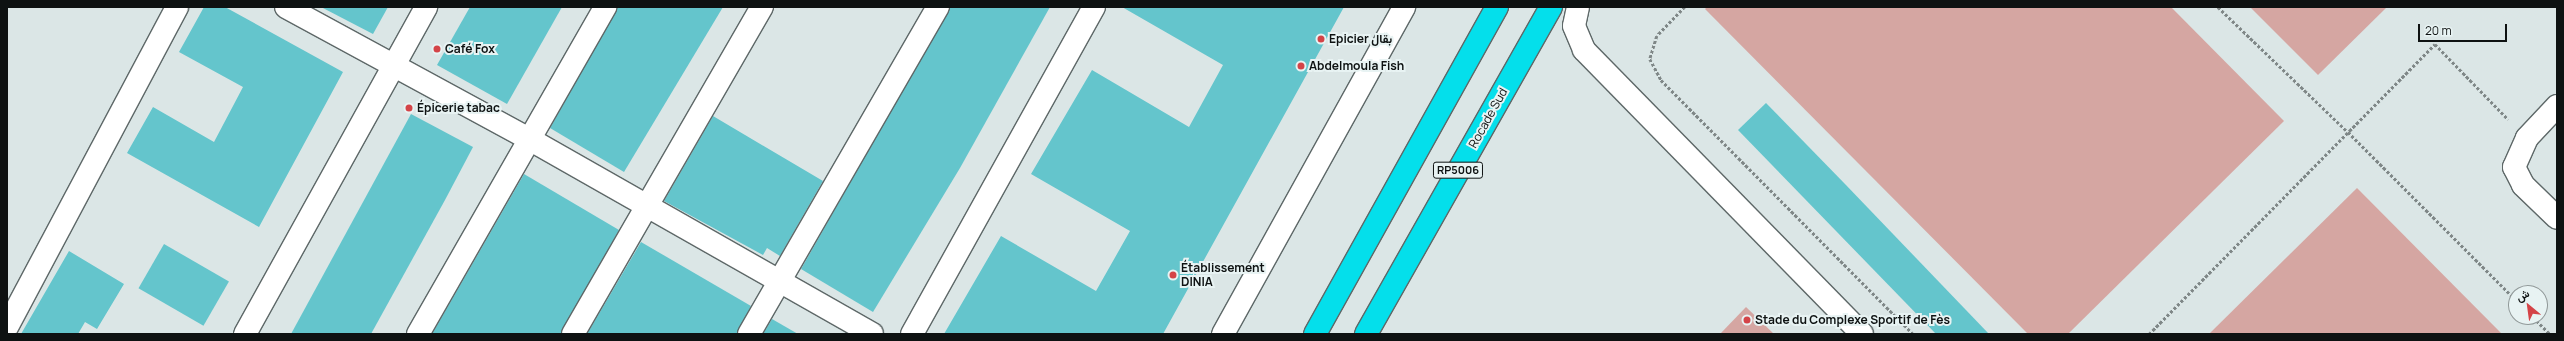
<!DOCTYPE html>
<html>
<head>
<meta charset="utf-8">
<style>
  body { margin:0 }
  #map { position:relative; width:2564px; height:341px; overflow:hidden; background:#dbe6e6; font-family:Manrope,Vazirmatn,sans-serif }
  div>[style] { position:absolute }
  .green>* { inset:0; background:#d5a6a2 }
  .building>* { inset:0; background:#64c5cc; transform-origin:0 0 }
  .path>* { height:2.5px; margin-top:-1.25px; transform-origin:0; background:repeating-linear-gradient(90deg,#7f8787 0 3px,transparent 0 5px) }
  .roads { filter:drop-shadow(1px 0 #5e6868) drop-shadow(-1px 0 #5e6868) drop-shadow(0 1px #5e6868) drop-shadow(0 -1px #5e6868) }
  .minor>* { height:22px; margin:-11px; padding:0 11px; transform-origin:11px; border-radius:11px; background:#fff }
  .highway>* { height:22px; margin:-11px; padding:0 11px; transform-origin:11px; border-radius:11px; background:#04dfeb }
  .dots>* { width:11px; height:11px; translate:-50% -50%; box-sizing:border-box; border:2px solid #e8f3f3; border-radius:50% }
  span { translate:-50% -50%; white-space:nowrap; text-align:center; line-height:1.15; -webkit-text-stroke:4px #e8f3f3; paint-order:stroke }
  .shield-label span { padding:1px 3px; background:#e8f3f3; border:1px solid; border-radius:3px; -webkit-text-stroke-width:0 }
  .shield-label { font-size:11px; color:#0e1212; font-weight:700 }
  .poi-label { font-size:12px; color:#0e1212; font-weight:700 }
  .left { translate:0 -50%; text-align:left }
  .street-label { font-size:12px; color:#0e1212 }
  .frame { position:absolute; inset:0; border:8px solid #0e1212; pointer-events:none }
  .north { position:absolute; left:2508px; top:285px; width:40px; height:40px; box-sizing:border-box; background:#e8f3f3; border:1px solid #919999; border-radius:50%; rotate:331deg; font-size:11px; font-weight:700; line-height:16px; text-align:center; color:#0e1212 }
  .north::after { content:''; display:block; margin:auto; width:14px; height:18px; background:#d44448; clip-path:polygon(50% 0,100% 100%,50% 72%,0 100%) }
  .scale { position:absolute; left:2418px; top:24px; width:89px; height:18px; box-sizing:border-box; border:2px solid #0e1212; border-top:0; padding-left:5px; font-size:12px; line-height:14px; white-space:nowrap; color:#0e1212; -webkit-text-stroke:3px #e8f3f3; paint-order:stroke }
</style>
</head>
<body>
<div id="map">
  <div class="green">
    <div style="clip-path:polygon(1707px 7px,2171px 7px,2284px 121px,2068px 334px,2028px 334px,1705px 9px)"></div>
    <div style="clip-path:polygon(2250px 7px,2387px 7px,2318px 75px)"></div>
    <div style="clip-path:polygon(2357px 188px,2502px 334px,2209px 334px)"></div>
    <div style="clip-path:polygon(1746px 307px,1774px 334px,1720px 334px)"></div>
  </div>
  <div class="building">
    <div style="clip-path:polygon(204px 7px,225px 7px,343px 72px,259px 227px,127px 153px,153px 107px,214px 142px,243px 87px,179px 52px)"></div>
    <div style="clip-path:polygon(321px 7px,388px 7px,373px 34px)"></div>
    <div style="clip-path:polygon(470px 7px,562px 7px,507px 104px,437px 65px)"></div>
    <div style="clip-path:polygon(618px 7px,723px 7px,624px 172px,550px 128px)"></div>
    <div style="clip-path:polygon(950px 7px,1050px 7px,960px 168px,873px 312px,801px 269px)"></div>
    <div style="clip-path:polygon(1122px 7px,1344px 7px,1163px 334px,944px 334px,1001px 236px,1096px 291px,1130px 231px,1031px 174px,1092px 70px,1189px 127px,1223px 65px)"></div>
    <div style="clip-path:polygon(1766px 103px,1845px 184px,1989px 334px,1936px 334px,1738px 130px)"></div>
    <div style="clip-path:polygon(411px 114px,473px 147px,445px 200px,371px 334px,291px 334px)"></div>
    <div style="clip-path:polygon(713px 116px,823px 181px,780px 256px,767px 248px,763px 255px,664px 201px)"></div>
    <div style="clip-path:polygon(524px 174px,619px 230px,561px 334px,432px 334px)"></div>
    <div style="clip-path:polygon(641px 242px,751px 306px,737px 334px,587px 334px)"></div>
    <div style="left:164px;top:244px;width:75px;height:51px;rotate:30deg"></div>
    <div style="clip-path:polygon(69px 251px,124px 284px,97px 329px,85px 322px,78px 334px,21px 334px)"></div>
    <div style="clip-path:polygon(772px 319px,798px 334px,763px 334px)"></div>
  </div>
  <div class="path">
    <div style="left:1685px;top:7px;width:40px;rotate:134deg"></div>
    <div style="left:1657px;top:36px;width:24px;rotate:107deg"></div>
    <div style="left:1650px;top:59px;width:24px;rotate:62deg"></div>
    <div style="left:1661px;top:80px;width:358px;rotate:45.2deg"></div>
    <div style="left:2218px;top:7px;width:180px;rotate:43.9deg"></div>
    <div style="left:2348px;top:132px;width:238px;rotate:45deg"></div>
    <div style="left:2533px;top:317px;width:24px;rotate:45deg"></div>
    <div style="left:2149px;top:334px;width:407px;rotate:-45.4deg"></div>
    <div style="left:2435px;top:44px;width:105px;rotate:45.8deg"></div>
  </div>
  <div class="roads">
    <div class="minor">
      <div style="left:286px;top:7px;width:279px;rotate:28.5deg"></div>
      <div style="left:531px;top:140px;width:392px;rotate:29.6deg"></div>
      <div style="left:1578px;top:7px;width:19px;rotate:102deg"></div>
      <div style="left:1574px;top:26px;width:26px;rotate:67deg"></div>
      <div style="left:1584px;top:50px;width:397px;rotate:45.6deg"></div>
      <div style="left:2557px;top:106px;width:44px;rotate:133.2deg"></div>
      <div style="left:2527px;top:138px;width:32px;rotate:114deg"></div>
      <div style="left:2514px;top:167px;width:20px;rotate:63deg"></div>
      <div style="left:2523px;top:185px;width:47px;rotate:44.1deg"></div>
      <div style="left:7px;top:327px;width:362px;rotate:-62deg"></div>
      <div style="left:245px;top:334px;width:374px;rotate:-61deg"></div>
      <div style="left:418px;top:334px;width:377px;rotate:-60.2deg"></div>
      <div style="left:573px;top:334px;width:378px;rotate:-60deg"></div>
      <div style="left:749px;top:334px;width:378px;rotate:-60deg"></div>
      <div style="left:912px;top:334px;width:374px;rotate:-60.9deg"></div>
      <div style="left:1223px;top:334px;width:374px;rotate:-61deg"></div>
    </div>
    <div class="highway">
      <div style="left:1315px;top:334px;width:374px;rotate:-60.9deg"></div>
      <div style="left:1366px;top:334px;width:376px;rotate:-60.5deg"></div>
    </div>
  </div>
  <div class="dots">
    <div style="left:1321px;top:39px;background:#d44448"></div>
    <div style="left:437px;top:49px;background:#d44448"></div>
    <div style="left:1301px;top:66px;background:#d44448"></div>
    <div style="left:409px;top:108px;background:#d44448"></div>
    <div style="left:1173px;top:275px;background:#d44448"></div>
    <div style="left:1747px;top:320px;background:#d44448"></div>
  </div>
  <div class="shield-label">
    <span style="left:1458px;top:170px">RP5006</span>
  </div>
  <div class="poi-label">
    <span class="left" style="left:1329px;top:39px">Epicier بقال</span>
    <span class="left" style="left:445px;top:49px">Café Fox</span>
    <span class="left" style="left:1309px;top:66px">Abdelmoula Fish</span>
    <span class="left" style="left:417px;top:108px">Épicerie tabac</span>
    <span class="left" style="left:1181px;top:275px">Établissement<br>DINIA</span>
    <span class="left" style="left:1755px;top:320px">Stade du Complexe Sportif de Fès</span>
  </div>
  <div class="street-label">
    <span style="left:1488px;top:118px;rotate:-61deg">Rocade Sud</span>
  </div>
  <div class="frame"></div>
  <div class="north">ش</div>
  <div class="scale">20 m</div>
</div>
</body>
</html>
